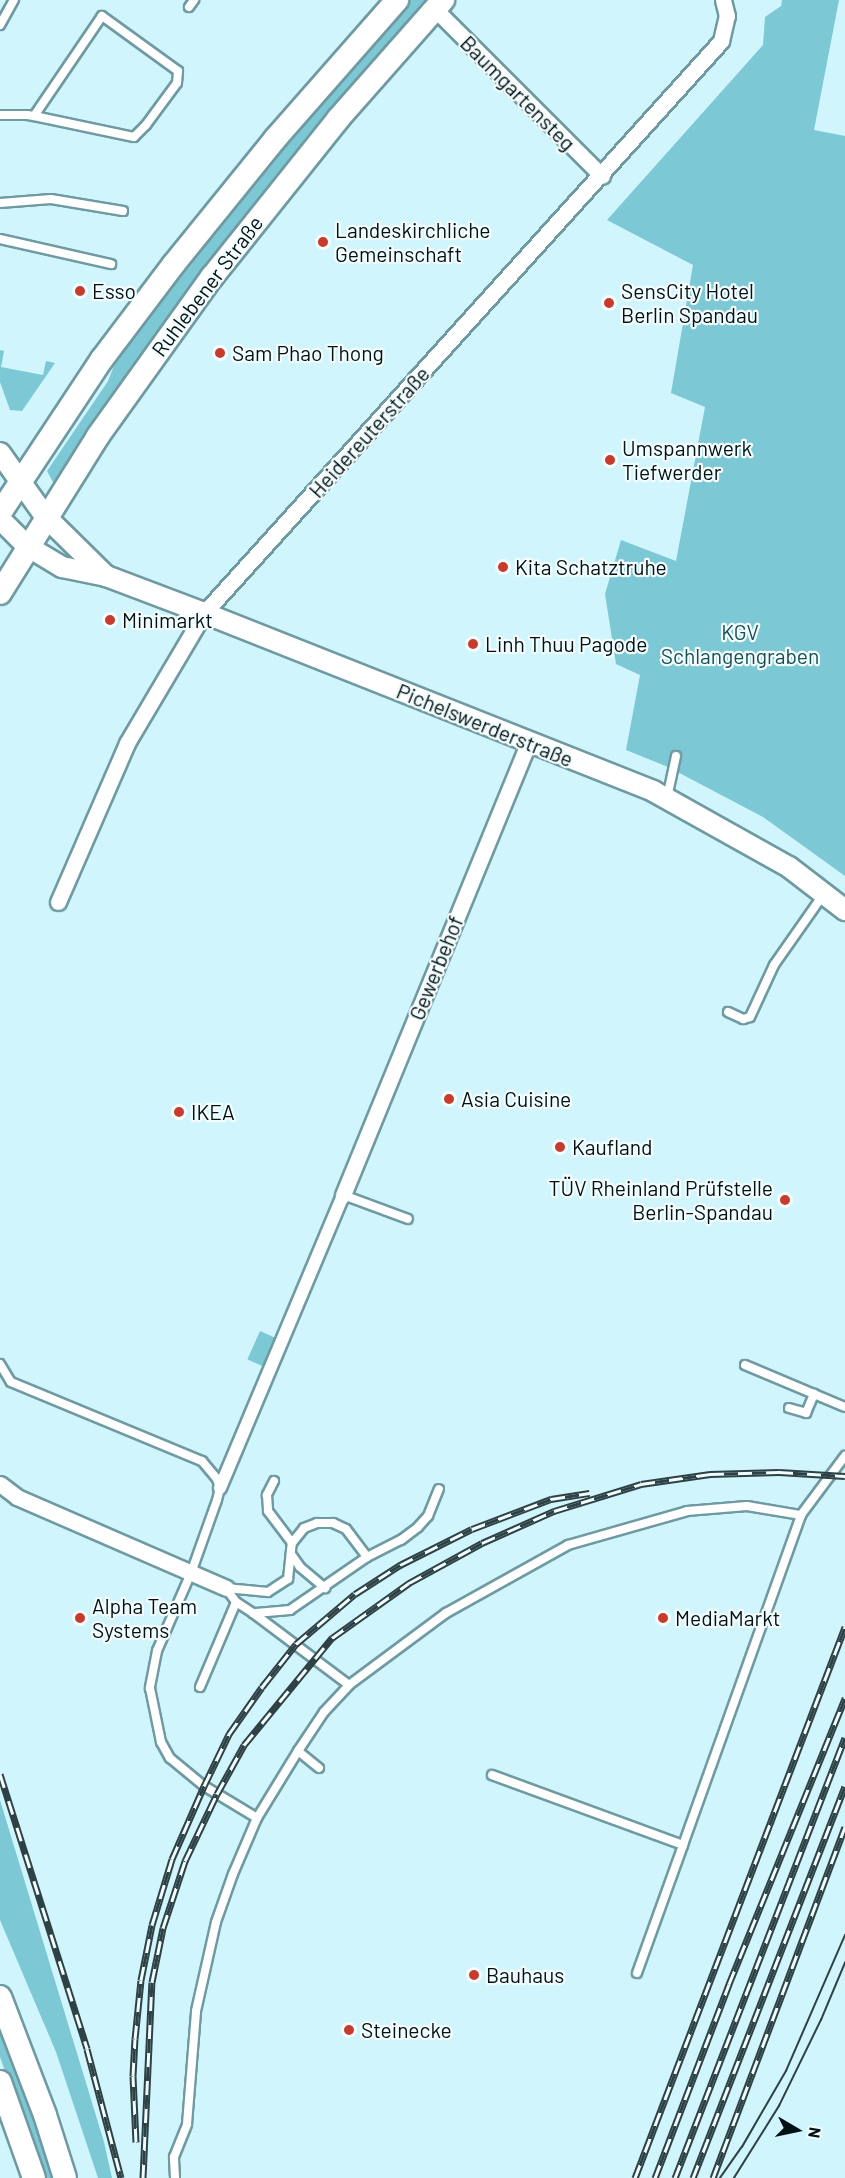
<!DOCTYPE html>
<html>
<head>
<meta charset="utf-8">
<style>
  body { margin:0 }
  #map { position:relative; width:845px; height:2178px; overflow:hidden; background:#d1f5fc; font-family:Barlow,sans-serif }
  div>[style] { position:absolute }
  .green>* { inset:0; background:#7dc8d5; transform-origin:0 0 }
  .roads { filter:drop-shadow(2px 0 #6f9aa2) drop-shadow(-2px 0 #6f9aa2) drop-shadow(0 2px #6f9aa2) drop-shadow(0 -2px #6f9aa2) }
  .service>* { height:8px; margin:-4px; padding:0 4px; transform-origin:4px; border-radius:4px; background:#fff }
  .pedestrian>* { height:12px; margin:-6px; padding:0 6px; transform-origin:6px; border-radius:6px; background:#fff }
  .minor>* { height:15px; margin:-7.5px; padding:0 7.5px; transform-origin:7.5px; border-radius:7.5px; background:#fff }
  .tertiary>* { height:20px; margin:-10px; padding:0 10px; transform-origin:10px; border-radius:10px; background:#fff }
  .secondary>* { height:22px; margin:-11px; padding:0 11px; transform-origin:11px; border-radius:11px; background:#fff }
  .tram>* { height:1.5px; margin:-0.75px; padding:0 0.75px; transform-origin:0.75px; border-radius:0.75px; background:#2e4246 }
  .rail>* { height:7px; margin-top:-3.5px; transform-origin:0; background:repeating-linear-gradient(90deg,#f4fdfe 0 14px,#2e4246 0 28px); box-sizing:border-box; border-block:2px solid #2e4246 }
  .dots>* { width:16px; height:16px; translate:-50% -50%; box-sizing:border-box; border:3px solid #f4fdfe; border-radius:50% }
  span { translate:-50% -50%; white-space:nowrap; text-align:center; line-height:1.15; -webkit-text-stroke:4.5px #f4fdfe; paint-order:stroke }
  .street-label { font-size:21px; color:#021114 }
  .poi-label { font-size:21px; color:#021114 }
  .left { translate:0 -50%; text-align:left }
  .right { translate:-100% -50%; text-align:right }
  .park-label { font-size:21px; color:#144e57 }
  .north { position:absolute; left:767px; top:2100px; width:60px; height:60px; -webkit-text-stroke:4px #f4fdfe; paint-order:stroke; rotate:99deg; font-size:16px; font-weight:700; line-height:24px; text-align:center; color:#021114 }
  .north::after { content:''; display:block; margin:auto; width:21px; height:27px; background:#021114; clip-path:polygon(50% 0,100% 100%,50% 72%,0 100%) }
</style>
</head>
<body>
<div id="map">
  <div class="green">
    <div style="clip-path:polygon(409px 0,432px 0,54px 484px,47px 471px,108px 381px,117px 358px,241px 193px)"></div>
    <div style="clip-path:polygon(782px 0,839px 0,814px 130px,845px 136px,845px 876px,763px 817px,668px 767px,626px 750px,640px 675px,616px 664px,605px 594px,621px 540px,676px 561px,705px 407px,671px 393px,693px 265px,607px 220px,763px 45px,765px 17px,781px 6px)"></div>
    <div style="clip-path:polygon(0 350px,4px 351px,1px 367px,43px 375px,46px 361px,55px 363px,22px 411px,10px 410px,0 382px)"></div>
    <div style="left:260px;top:1331px;width:17px;height:31px;rotate:24deg"></div>
    <div style="clip-path:polygon(0 1800px,104px 2142px,112px 2178px,98px 2178px,56px 2052px,0 1920px)"></div>
    <div style="clip-path:polygon(0 2020px,56px 2178px,42px 2178px,0 2057px)"></div>
  </div>
  <div class="roads">
    <div class="service">
      <div style="left:189px;top:7px;width:9px;rotate:-54deg"></div>
      <div style="left:0;top:25px;width:29px;rotate:-61deg"></div>
      <div style="left:0;top:115px;width:27px"></div>
      <div style="left:27px;top:115px;width:7px;rotate:8deg"></div>
      <div style="left:34px;top:116px;width:102px;rotate:11.9deg"></div>
      <div style="left:134px;top:137px;width:17px;rotate:-45deg"></div>
      <div style="left:146px;top:125px;width:52px;rotate:-53.6deg"></div>
      <div style="left:177px;top:83px;width:12px;rotate:-85deg"></div>
      <div style="left:178px;top:71px;width:94px;rotate:-144.1deg"></div>
      <div style="left:102px;top:16px;width:121px;rotate:124.2deg"></div>
      <div style="left:0;top:203px;width:51px;rotate:-4.5deg"></div>
      <div style="left:51px;top:199px;width:73px;rotate:9.5deg"></div>
      <div style="left:0;top:239px;width:114px;rotate:12.7deg"></div>
      <div style="left:667px;top:798px;width:43px;rotate:-77.9deg"></div>
      <div style="left:728px;top:1012px;width:17px;rotate:25deg"></div>
      <div style="left:743px;top:1019px;width:7px;rotate:-16deg"></div>
      <div style="left:750px;top:1017px;width:57px;rotate:-65.2deg"></div>
      <div style="left:774px;top:965px;width:85px;rotate:-55deg"></div>
      <div style="left:343px;top:1195px;width:69px;rotate:20.3deg"></div>
      <div style="left:0;top:1364px;width:21px;rotate:59deg"></div>
      <div style="left:11px;top:1382px;width:207px;rotate:22.5deg"></div>
      <div style="left:202px;top:1461px;width:23px;rotate:50deg"></div>
      <div style="left:217px;top:1479px;width:9px;rotate:72deg"></div>
      <div style="left:220px;top:1488px;width:12px;rotate:104deg"></div>
      <div style="left:217px;top:1500px;width:77px;rotate:109.6deg"></div>
      <div style="left:191px;top:1573px;width:85px;rotate:113.6deg"></div>
      <div style="left:157px;top:1651px;width:38px;rotate:101deg"></div>
      <div style="left:150px;top:1688px;width:55px;rotate:78.5deg"></div>
      <div style="left:161px;top:1742px;width:18px;rotate:61deg"></div>
      <div style="left:170px;top:1758px;width:44px;rotate:39.5deg"></div>
      <div style="left:204px;top:1786px;width:62px;rotate:31.1deg"></div>
      <div style="left:745px;top:1365px;width:108px;rotate:22.8deg"></div>
      <div style="left:789px;top:1408px;width:18px;rotate:16deg"></div>
      <div style="left:806px;top:1413px;width:21px;rotate:-67deg"></div>
      <div style="left:274px;top:1481px;width:16px;rotate:117deg"></div>
      <div style="left:267px;top:1495px;width:16px;rotate:86deg"></div>
      <div style="left:268px;top:1511px;width:40px;rotate:53deg"></div>
      <div style="left:317px;top:1523px;width:16px"></div>
      <div style="left:333px;top:1523px;width:14px;rotate:25deg"></div>
      <div style="left:346px;top:1529px;width:35px;rotate:53deg"></div>
      <div style="left:367px;top:1557px;width:93px;rotate:145.5deg"></div>
      <div style="left:290px;top:1610px;width:37px;rotate:175deg"></div>
      <div style="left:253px;top:1613px;width:20px;rotate:-147deg"></div>
      <div style="left:236px;top:1602px;width:17px;rotate:-126deg"></div>
      <div style="left:226px;top:1588px;width:42px;rotate:5.4deg"></div>
      <div style="left:268px;top:1592px;width:24px;rotate:-33deg"></div>
      <div style="left:288px;top:1579px;width:36px;rotate:-84deg"></div>
      <div style="left:292px;top:1543px;width:19px;rotate:-51deg"></div>
      <div style="left:304px;top:1528px;width:14px;rotate:-21deg"></div>
      <div style="left:291px;top:1554px;width:16px;rotate:55deg"></div>
      <div style="left:300px;top:1567px;width:33px;rotate:40deg"></div>
      <div style="left:367px;top:1557px;width:38px;rotate:-27deg"></div>
      <div style="left:401px;top:1540px;width:21px;rotate:-37deg"></div>
      <div style="left:418px;top:1527px;width:15px;rotate:-48deg"></div>
      <div style="left:428px;top:1516px;width:29px;rotate:-68deg"></div>
      <div style="left:253px;top:1613px;width:120px;rotate:36.9deg"></div>
      <div style="left:200px;top:1687px;width:92px;rotate:-67deg"></div>
      <div style="left:298px;top:1751px;width:27px;rotate:39deg"></div>
      <div style="left:492px;top:1775px;width:203px;rotate:20.1deg"></div>
      <div style="left:683px;top:1845px;width:350px;rotate:-70.3deg"></div>
      <div style="left:801px;top:1515px;width:74px;rotate:-53.3deg"></div>
      <div style="left:637px;top:1973px;width:136px;rotate:-70.2deg"></div>
      <div style="left:175px;top:2178px;width:21px;rotate:-93deg"></div>
      <div style="left:174px;top:2157px;width:35px;rotate:-68deg"></div>
      <div style="left:187px;top:2124px;width:113px;rotate:-85.4deg"></div>
      <div style="left:196px;top:2011px;width:91px;rotate:-77.3deg"></div>
      <div style="left:216px;top:1922px;width:51px;rotate:-70.5deg"></div>
      <div style="left:233px;top:1874px;width:61px;rotate:-66.8deg"></div>
      <div style="left:257px;top:1818px;width:79px;rotate:-58.5deg"></div>
      <div style="left:298px;top:1751px;width:47px;rotate:-56.3deg"></div>
      <div style="left:324px;top:1712px;width:37px;rotate:-47deg"></div>
      <div style="left:349px;top:1685px;width:121px;rotate:-36.6deg"></div>
      <div style="left:446px;top:1613px;width:140px;rotate:-29.1deg"></div>
      <div style="left:568px;top:1545px;width:124px;rotate:-15.9deg"></div>
      <div style="left:687px;top:1511px;width:60px;rotate:-4.8deg"></div>
      <div style="left:747px;top:1506px;width:55px;rotate:9.5deg"></div>
    </div>
    <div class="pedestrian">
      <div style="left:220px;top:1488px;width:318px;rotate:-67.2deg"></div>
    </div>
    <div class="minor">
      <div style="left:435px;top:9px;width:236px;rotate:45deg"></div>
      <div style="left:58px;top:902px;width:173px;rotate:-66.5deg"></div>
      <div style="left:127px;top:743px;width:151px;rotate:-59.4deg"></div>
      <div style="left:204px;top:613px;width:771px;rotate:-47.89deg"></div>
      <div style="left:721px;top:41px;width:26px;rotate:-77deg"></div>
      <div style="left:727px;top:16px;width:16px;rotate:-104deg"></div>
      <div style="left:343px;top:1195px;width:490px;rotate:-67.7deg"></div>
      <div style="left:0;top:1484px;width:21px;rotate:37deg"></div>
      <div style="left:17px;top:1497px;width:228px;rotate:23.5deg"></div>
    </div>
    <div class="tertiary">
      <div style="left:0;top:453px;width:77px;rotate:54.5deg"></div>
      <div style="left:45px;top:516px;width:86px;rotate:44.5deg"></div>
      <div style="left:0;top:519px;width:38px;rotate:45deg"></div>
      <div style="left:27px;top:546px;width:41px;rotate:31deg"></div>
      <div style="left:62px;top:567px;width:45px;rotate:11.6deg"></div>
      <div style="left:106px;top:576px;width:105px;rotate:20.7deg"></div>
      <div style="left:204px;top:613px;width:483px;rotate:21.6deg"></div>
      <div style="left:653px;top:791px;width:156px;rotate:29.2deg"></div>
      <div style="left:789px;top:867px;width:71px;rotate:37.5deg"></div>
    </div>
    <div class="secondary">
      <div style="left:0;top:513px;width:185px;rotate:-56.5deg"></div>
      <div style="left:102px;top:359px;width:118px;rotate:-52.9deg"></div>
      <div style="left:173px;top:265px;width:162px;rotate:-51deg"></div>
      <div style="left:275px;top:139px;width:185px;rotate:-48.7deg"></div>
      <div style="left:0;top:593px;width:185px;rotate:-58deg"></div>
      <div style="left:98px;top:436px;width:196px;rotate:-54.4deg"></div>
      <div style="left:212px;top:277px;width:202px;rotate:-51.4deg"></div>
      <div style="left:338px;top:119px;width:159px;rotate:-48.6deg"></div>
      <div style="left:0;top:1997px;width:126px;rotate:69.1deg"></div>
      <div style="left:45px;top:2115px;width:66px;rotate:72.4deg"></div>
      <div style="left:0;top:2082px;width:102px;rotate:70.5deg"></div>
    </div>
  </div>
  <div class="tram">
    <div style="left:720px;top:2178px;width:38px;rotate:-55deg"></div>
    <div style="left:742px;top:2147px;width:88px;rotate:-59.9deg"></div>
    <div style="left:786px;top:2071px;width:148px;rotate:-66.5deg"></div>
    <div style="left:734px;top:2178px;width:85px;rotate:-58deg"></div>
    <div style="left:779px;top:2106px;width:96px;rotate:-64deg"></div>
    <div style="left:821px;top:2020px;width:62px;rotate:-67.2deg"></div>
  </div>
  <div class="rail">
    <div style="left:0;top:1774px;width:288px;rotate:72.4deg"></div>
    <div style="left:87px;top:2049px;width:133px;rotate:75.2deg"></div>
    <div style="left:136px;top:2142px;width:66px;rotate:-92.6deg"></div>
    <div style="left:133px;top:2076px;width:37px;rotate:-87deg"></div>
    <div style="left:135px;top:2039px;width:59px;rotate:-84.2deg"></div>
    <div style="left:141px;top:1980px;width:56px;rotate:-78.7deg"></div>
    <div style="left:152px;top:1925px;width:69px;rotate:-73.1deg"></div>
    <div style="left:172px;top:1859px;width:80px;rotate:-66.3deg"></div>
    <div style="left:204px;top:1786px;width:58px;rotate:-64.3deg"></div>
    <div style="left:229px;top:1734px;width:57px;rotate:-54.9deg"></div>
    <div style="left:262px;top:1687px;width:55px;rotate:-51.7deg"></div>
    <div style="left:296px;top:1644px;width:77px;rotate:-40.3deg"></div>
    <div style="left:355px;top:1594px;width:54px;rotate:-32.8deg"></div>
    <div style="left:400px;top:1565px;width:80px;rotate:-26.6deg"></div>
    <div style="left:472px;top:1529px;width:85px;rotate:-20.8deg"></div>
    <div style="left:551px;top:1499px;width:39px;rotate:-9deg"></div>
    <div style="left:143px;top:2178px;width:196px;rotate:-87.4deg"></div>
    <div style="left:152px;top:1982px;width:55px;rotate:-78.5deg"></div>
    <div style="left:163px;top:1928px;width:71px;rotate:-71.8deg"></div>
    <div style="left:185px;top:1861px;width:74px;rotate:-64.5deg"></div>
    <div style="left:217px;top:1794px;width:56px;rotate:-61.1deg"></div>
    <div style="left:244px;top:1745px;width:139px;rotate:-50.6deg"></div>
    <div style="left:332px;top:1638px;width:95px;rotate:-35.5deg"></div>
    <div style="left:409px;top:1583px;width:83px;rotate:-28.7deg"></div>
    <div style="left:482px;top:1543px;width:79px;rotate:-24deg"></div>
    <div style="left:554px;top:1511px;width:91px;rotate:-17.2deg"></div>
    <div style="left:641px;top:1484px;width:70px;rotate:-8.2deg"></div>
    <div style="left:710px;top:1474px;width:69px;rotate:-1.7deg"></div>
    <div style="left:779px;top:1472px;width:66px;rotate:3.5deg"></div>
    <div style="left:635px;top:2178px;width:590px;rotate:-69.14deg"></div>
    <div style="left:655px;top:2178px;width:208px;rotate:-69.1deg"></div>
    <div style="left:729px;top:1984px;width:309px;rotate:-67.9deg"></div>
    <div style="left:675px;top:2178px;width:472px;rotate:-68.9deg"></div>
    <div style="left:693px;top:2178px;width:420px;rotate:-68.8deg"></div>
    <div style="left:713px;top:2178px;width:375px;rotate:-69.4deg"></div>
  </div>
  <div class="dots">
    <div style="left:323px;top:242px;background:#c83b2c"></div>
    <div style="left:80px;top:291px;background:#c83b2c"></div>
    <div style="left:609px;top:303px;background:#c83b2c"></div>
    <div style="left:220px;top:353px;background:#c83b2c"></div>
    <div style="left:610px;top:460px;background:#c83b2c"></div>
    <div style="left:503px;top:567px;background:#c83b2c"></div>
    <div style="left:110px;top:620px;background:#c83b2c"></div>
    <div style="left:473px;top:644px;background:#c83b2c"></div>
    <div style="left:449px;top:1099px;background:#c83b2c"></div>
    <div style="left:179px;top:1112px;background:#c83b2c"></div>
    <div style="left:560px;top:1147px;background:#c83b2c"></div>
    <div style="left:785px;top:1200px;background:#c83b2c"></div>
    <div style="left:80px;top:1618px;background:#c83b2c"></div>
    <div style="left:663px;top:1618px;background:#c83b2c"></div>
    <div style="left:474px;top:1975px;background:#c83b2c"></div>
    <div style="left:349px;top:2030px;background:#c83b2c"></div>
  </div>
  <div class="street-label">
    <span style="left:518px;top:93px;rotate:45deg">Baumgartensteg</span>
    <span style="left:207px;top:286px;rotate:-53deg">Ruhlebener Straße</span>
    <span style="left:369px;top:432px;rotate:-48deg">Heidereuterstraße</span>
    <span style="left:485px;top:725px;rotate:22deg">Pichelswerderstraße</span>
    <span style="left:436px;top:968px;rotate:-68deg">Gewerbehof</span>
  </div>
  <div class="poi-label">
    <span class="left" style="left:335px;top:242px">Landeskirchliche<br>Gemeinschaft</span>
    <span class="left" style="left:92px;top:291px">Esso</span>
    <span class="left" style="left:621px;top:303px">SensCity Hotel<br>Berlin Spandau</span>
    <span class="left" style="left:232px;top:353px">Sam Phao Thong</span>
    <span class="left" style="left:622px;top:460px">Umspannwerk<br>Tiefwerder</span>
    <span class="left" style="left:515px;top:567px">Kita Schatztruhe</span>
    <span class="left" style="left:122px;top:620px">Minimarkt</span>
    <span class="left" style="left:485px;top:644px">Linh Thuu Pagode</span>
    <span class="left" style="left:461px;top:1099px">Asia Cuisine</span>
    <span class="left" style="left:191px;top:1112px">IKEA</span>
    <span class="left" style="left:572px;top:1147px">Kaufland</span>
    <span class="right" style="left:773px;top:1200px">TÜV Rheinland Prüfstelle<br>Berlin-Spandau</span>
    <span class="left" style="left:92px;top:1618px">Alpha Team<br>Systems</span>
    <span class="left" style="left:675px;top:1618px">MediaMarkt</span>
    <span class="left" style="left:486px;top:1975px">Bauhaus</span>
    <span class="left" style="left:361px;top:2030px">Steinecke</span>
  </div>
  <div class="park-label">
    <span style="left:740px;top:644px">KGV<br>Schlangengraben</span>
  </div>
  <div class="north">N</div>
</div>
</body>
</html>
